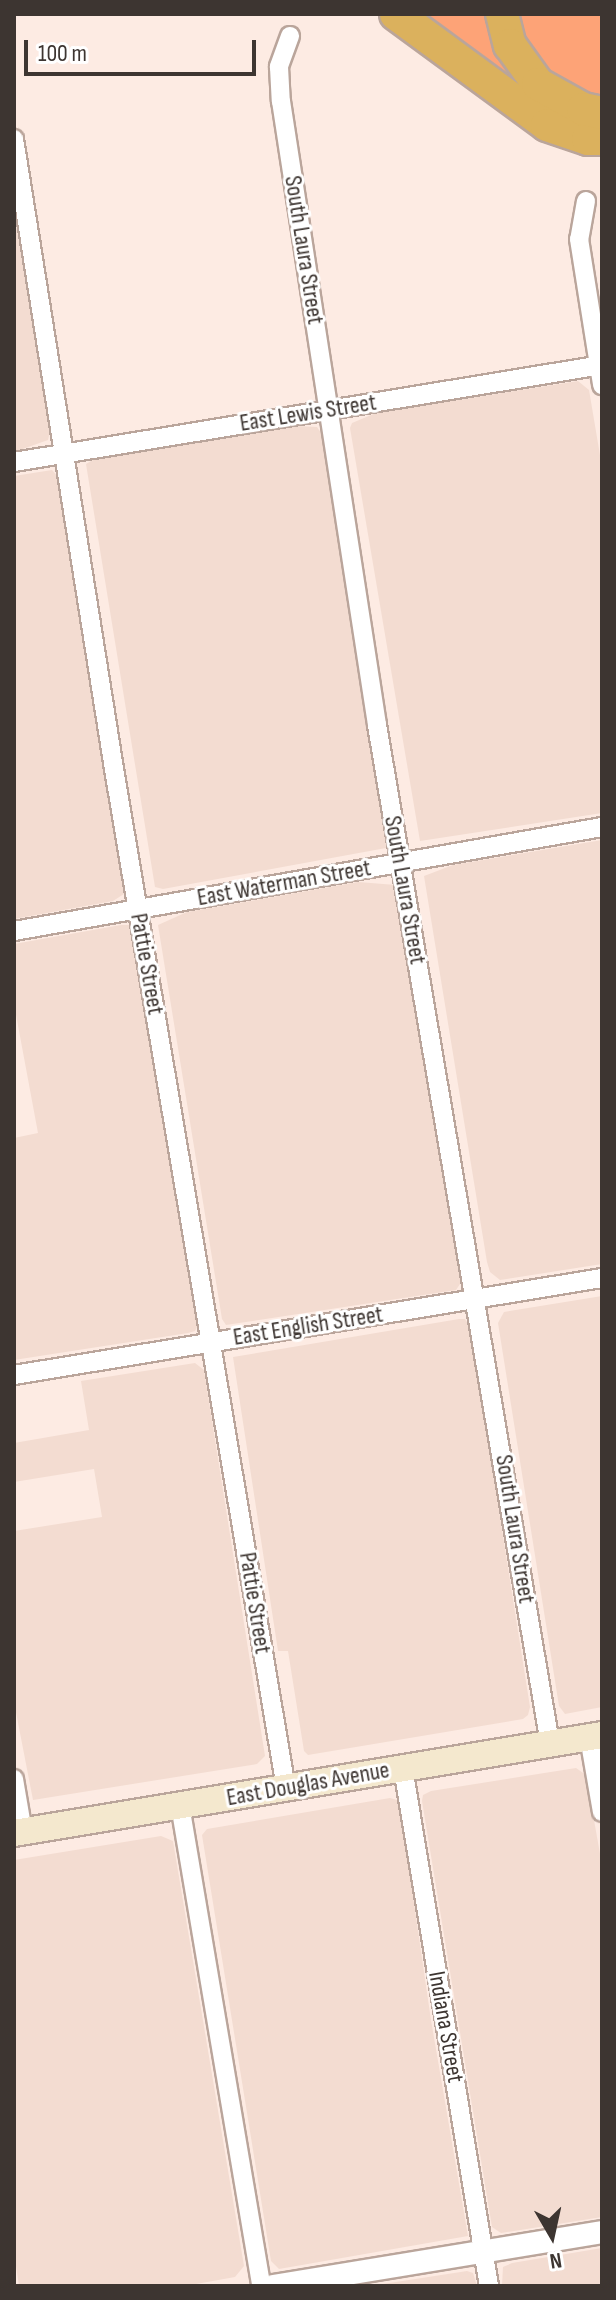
<!DOCTYPE html>
<html>
<head>
<meta charset="utf-8">
<style>
  body { margin:0 }
  #map { position:relative; width:616px; height:2300px; overflow:hidden; background:#fdebe3; font-family:"Sofia Sans Condensed",sans-serif }
  div>[style] { position:absolute }
  .built>* { inset:0; background:#f3dcd1 }
  .green>* { inset:0; background:#fda377 }
  .roads { filter:drop-shadow(2px 0 #baa59b) drop-shadow(-2px 0 #baa59b) drop-shadow(0 2px #baa59b) drop-shadow(0 -2px #baa59b) }
  .minor>* { height:18px; margin:-9px; padding:0 9px; transform-origin:9px; border-radius:9px; background:#fff }
  .tertiary>* { height:22px; margin:-11px; padding:0 11px; transform-origin:11px; border-radius:11px; background:#fff }
  .secondary>* { height:26px; margin:-13px; padding:0 13px; transform-origin:13px; border-radius:13px; background:#f4e8ce }
  .motorway>* { height:32px; margin:-16px; padding:0 16px; transform-origin:16px; border-radius:16px; background:#dbb15d }
  span { translate:-50% -50%; white-space:nowrap; text-align:center; line-height:1.15; -webkit-text-stroke:6px #fff; paint-order:stroke }
  .street-label { font-size:24px; color:#3d3531 }
  .frame { position:absolute; inset:0; border:16px solid #3d3531; pointer-events:none }
  .north { position:absolute; left:512px; top:2196px; width:80px; height:80px; -webkit-text-stroke:6px #fff; paint-order:stroke; rotate:171deg; font-size:22px; font-weight:700; line-height:32px; text-align:center; color:#3d3531 }
  .north::after { content:''; display:block; margin:auto; width:28px; height:36px; background:#3d3531; clip-path:polygon(50% 0,100% 100%,50% 72%,0 100%) }
  .scale { position:absolute; left:24px; top:40px; width:232px; height:36px; box-sizing:border-box; border:4px solid #3d3531; border-top:0; padding-left:10px; font-size:24px; line-height:28px; white-space:nowrap; color:#3d3531; -webkit-text-stroke:6px #fff; paint-order:stroke }
</style>
</head>
<body>
<div id="map">
  <div class="built">
    <div style="clip-path:polygon(14px 212px,51px 428px,48px 440px,14px 452px)"></div>
    <div style="clip-path:polygon(578px 381px,589px 390px,602px 467px,602px 813px,420px 841px,350px 428px,352px 423px,376px 413px)"></div>
    <div style="clip-path:polygon(296px 426px,317px 427px,323px 436px,388px 840px,386px 848px,163px 889px,155px 887px,86px 464px,93px 460px)"></div>
    <div style="clip-path:polygon(52px 470px,60px 479px,127px 892px,113px 901px,14px 919px,14px 476px)"></div>
    <div style="clip-path:polygon(602px 840px,602px 1264px,500px 1280px,490px 1272px,487px 1262px,424px 876px,453px 865px)"></div>
    <div style="clip-path:polygon(358px 882px,396px 885px,464px 1278px,456px 1290px,226px 1325px,222px 1319px,158px 925px,187px 912px)"></div>
    <div style="clip-path:polygon(121px 925px,130px 925px,134px 932px,198px 1325px,195px 1331px,188px 1333px,14px 1360px,14px 1138px,38px 1133px,14px 1004px,14px 944px)"></div>
    <div style="clip-path:polygon(602px 1296px,602px 1707px,565px 1714px,559px 1706px,498px 1323px,504px 1312px)"></div>
    <div style="clip-path:polygon(459px 1319px,465px 1319px,470px 1327px,530px 1707px,528px 1715px,523px 1719px,308px 1755px,304px 1751px,288px 1651px,278px 1651px,233px 1357px)"></div>
    <div style="clip-path:polygon(195px 1363px,204px 1370px,265px 1756px,257px 1764px,33px 1800px,14px 1702px,14px 1531px,102px 1517px,94px 1469px,14px 1482px,14px 1443px,89px 1430px,81px 1381px)"></div>
    <div style="clip-path:polygon(576px 1768px,586px 1775px,602px 1865px,602px 2217px,501px 2233px,492px 2227px,422px 1801px,423px 1795px,431px 1791px)"></div>
    <div style="clip-path:polygon(390px 1798px,397px 1800px,400px 1807px,431px 2020px,468px 2236px,279px 2269px,271px 2261px,202px 1835px,207px 1829px)"></div>
    <div style="clip-path:polygon(161px 1836px,173px 1841px,244px 2266px,235px 2277px,185px 2286px,19px 2286px,14px 2253px,14px 1860px)"></div>
    <div style="clip-path:polygon(602px 2248px,602px 2286px,502px 2286px,503px 2267px,512px 2263px)"></div>
    <div style="clip-path:polygon(467px 2271px,473px 2273px,477px 2286px,370px 2286px)"></div>
  </div>
  <div class="green">
    <div style="clip-path:polygon(411px 14px,496px 14px,584px 131px)"></div>
    <div style="clip-path:polygon(510px 14px,602px 14px,602px 105px,540px 73px)"></div>
  </div>
  <div class="roads">
    <div class="minor">
      <div style="left:290px;top:36px;width:33px;rotate:110deg"></div>
      <div style="left:279px;top:67px;width:34px;rotate:87deg"></div>
      <div style="left:281px;top:101px;width:631px;rotate:81.25deg"></div>
      <div style="left:377px;top:725px;width:1034px;rotate:80.36deg"></div>
      <div style="left:14px;top:139px;width:638px;rotate:80.98deg"></div>
      <div style="left:114px;top:769px;width:1033px;rotate:80.42deg"></div>
      <div style="left:586px;top:201px;width:39px;rotate:100deg"></div>
      <div style="left:579px;top:239px;width:148px;rotate:81deg"></div>
      <div style="left:14px;top:462px;width:596px;rotate:-9.37deg"></div>
      <div style="left:14px;top:931px;width:597px;rotate:-10.03deg"></div>
      <div style="left:14px;top:1375px;width:596px;rotate:-9.37deg"></div>
      <div style="left:589px;top:1737px;width:76px;rotate:80.2deg"></div>
      <div style="left:403px;top:1768px;width:525px;rotate:80.57deg"></div>
      <div style="left:14px;top:1779px;width:54px;rotate:80.4deg"></div>
      <div style="left:180px;top:1805px;width:488px;rotate:80.4deg"></div>
    </div>
    <div class="tertiary">
      <div style="left:273px;top:2286px;width:333px;rotate:-9.3deg"></div>
    </div>
    <div class="secondary">
      <div style="left:14px;top:1833px;width:596px;rotate:-9.46deg"></div>
    </div>
    <div class="motorway">
      <div style="left:396px;top:14px;width:187px;rotate:36.3deg"></div>
      <div style="left:547px;top:125px;width:43px;rotate:18.9deg"></div>
      <div style="left:588px;top:139px;width:14px"></div>
      <div style="left:502px;top:14px;width:32px;rotate:76deg"></div>
      <div style="left:510px;top:45px;width:48px;rotate:54.3deg"></div>
      <div style="left:538px;top:84px;width:51px;rotate:29.1deg"></div>
      <div style="left:583px;top:109px;width:19px;rotate:12deg"></div>
    </div>
  </div>
  <div class="street-label">
    <span style="left:304px;top:250px;rotate:81deg">South Laura Street</span>
    <span style="left:308px;top:413px;rotate:-9deg">East Lewis Street</span>
    <span style="left:284px;top:883px;rotate:-10deg">East Waterman Street</span>
    <span style="left:405px;top:890px;rotate:80deg">South Laura Street</span>
    <span style="left:147px;top:964px;rotate:80deg">Pattie Street</span>
    <span style="left:308px;top:1326px;rotate:-9deg">East English Street</span>
    <span style="left:515px;top:1529px;rotate:81deg">South Laura Street</span>
    <span style="left:255px;top:1603px;rotate:81deg">Pattie Street</span>
    <span style="left:308px;top:1784px;rotate:-10deg">East Douglas Avenue</span>
    <span style="left:446px;top:2027px;rotate:80deg">Indiana Street</span>
  </div>
  <div class="frame"></div>
  <div class="north">N</div>
  <div class="scale">100 m</div>
</div>
</body>
</html>
